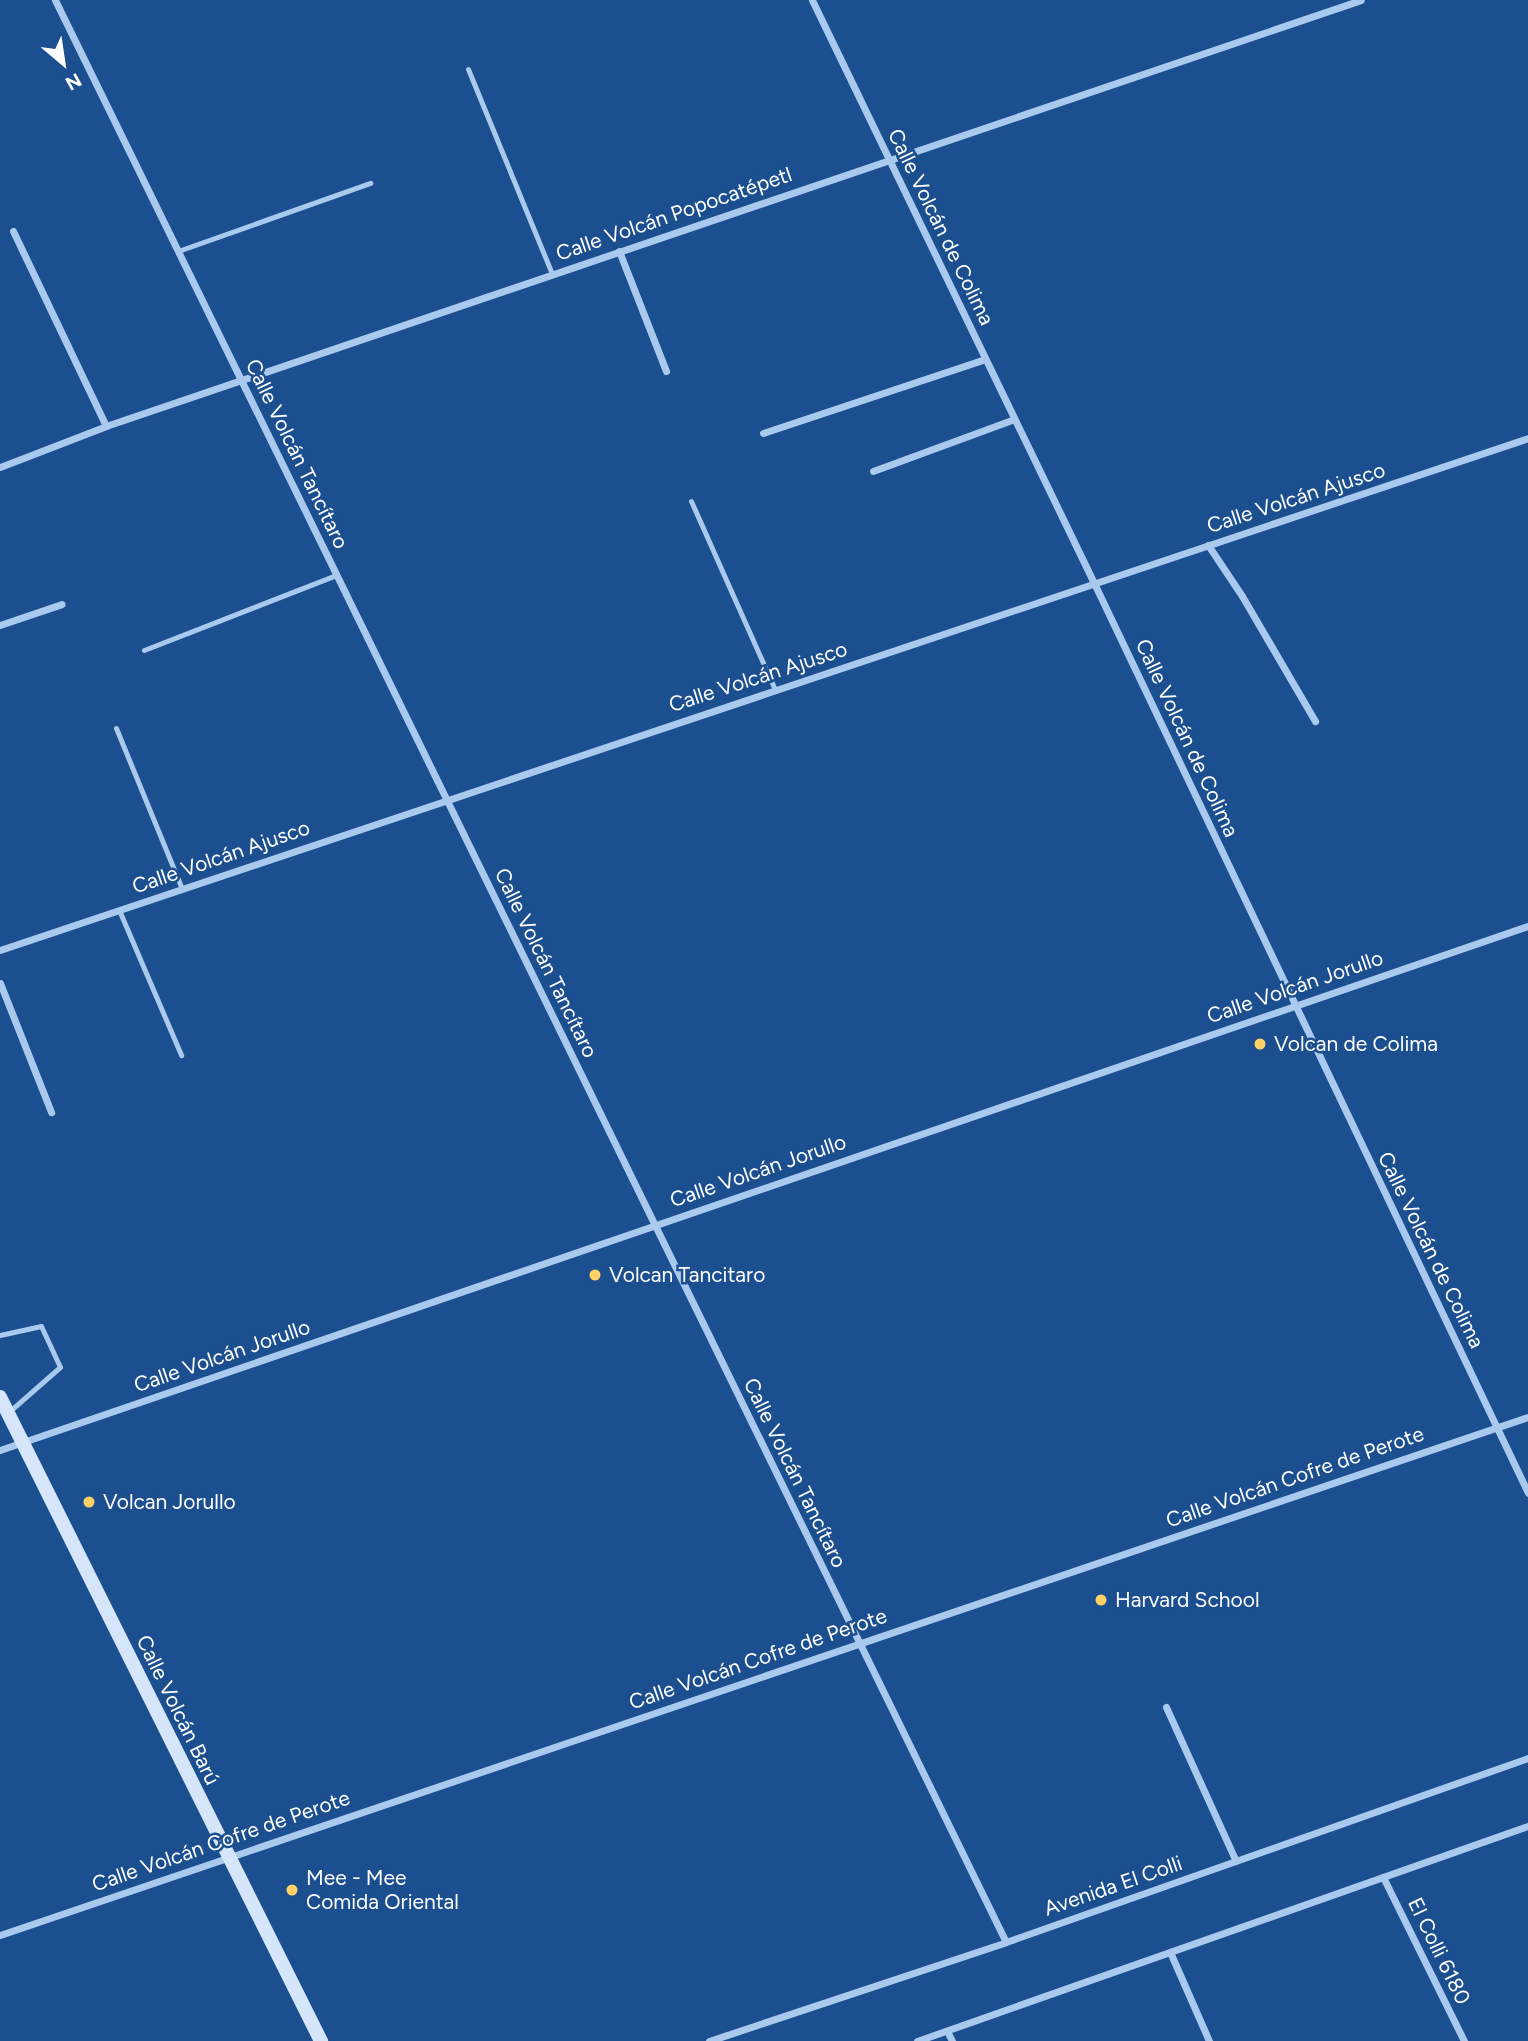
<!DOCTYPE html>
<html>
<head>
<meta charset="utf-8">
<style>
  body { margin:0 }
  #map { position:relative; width:1528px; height:2041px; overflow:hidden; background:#1b4f8f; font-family:Figtree,sans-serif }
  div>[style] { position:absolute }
  .lane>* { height:5px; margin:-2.5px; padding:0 2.5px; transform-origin:2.5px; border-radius:2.5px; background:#a9c9ee }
  .street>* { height:7px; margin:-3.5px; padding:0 3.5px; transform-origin:3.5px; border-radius:3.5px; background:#a9c9ee }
  .secondary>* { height:14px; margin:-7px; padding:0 7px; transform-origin:7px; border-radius:7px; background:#d6e6fa }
  .dots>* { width:19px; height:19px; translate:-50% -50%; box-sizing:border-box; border:4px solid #1b4f8f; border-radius:50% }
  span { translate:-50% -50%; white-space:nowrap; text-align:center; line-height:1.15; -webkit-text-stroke:5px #1b4f8f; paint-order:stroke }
  .street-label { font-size:21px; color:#fff }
  .poi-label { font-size:21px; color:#fff }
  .left { translate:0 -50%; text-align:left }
  .north { position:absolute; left:28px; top:28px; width:70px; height:70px; -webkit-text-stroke:5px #1b4f8f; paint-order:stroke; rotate:151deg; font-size:19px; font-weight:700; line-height:28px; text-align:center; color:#fff }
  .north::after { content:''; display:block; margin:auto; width:24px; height:32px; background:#fff; clip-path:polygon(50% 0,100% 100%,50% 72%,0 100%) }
</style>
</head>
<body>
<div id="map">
  <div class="lane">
    <div style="left:468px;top:69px;width:222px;rotate:67.7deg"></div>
    <div style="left:178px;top:251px;width:204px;rotate:-19.5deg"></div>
    <div style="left:691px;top:501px;width:207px;rotate:66deg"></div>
    <div style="left:144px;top:650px;width:206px;rotate:-21.3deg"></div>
    <div style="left:116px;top:728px;width:174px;rotate:67.7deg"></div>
    <div style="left:119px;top:910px;width:158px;rotate:66.8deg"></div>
    <div style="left:0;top:1335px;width:42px;rotate:-12.4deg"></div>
    <div style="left:41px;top:1326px;width:45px;rotate:65.1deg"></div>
    <div style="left:60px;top:1367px;width:67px;rotate:138.7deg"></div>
  </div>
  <div class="street">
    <div style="left:55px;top:0;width:2162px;rotate:63.91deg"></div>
    <div style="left:812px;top:0;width:648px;rotate:64.19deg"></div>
    <div style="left:1094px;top:583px;width:1008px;rotate:64.5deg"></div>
    <div style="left:13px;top:231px;width:216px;rotate:64.5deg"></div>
    <div style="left:619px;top:251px;width:129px;rotate:68.6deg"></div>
    <div style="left:763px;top:433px;width:234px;rotate:-18.4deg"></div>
    <div style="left:0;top:467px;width:114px;rotate:-21.1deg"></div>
    <div style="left:106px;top:426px;width:1325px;rotate:-18.75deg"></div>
    <div style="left:873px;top:471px;width:150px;rotate:-20.2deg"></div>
    <div style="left:1208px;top:545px;width:61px;rotate:56.3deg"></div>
    <div style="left:1242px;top:596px;width:145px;rotate:59.7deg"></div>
    <div style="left:0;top:625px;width:65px;rotate:-18.7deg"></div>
    <div style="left:0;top:950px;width:1611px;rotate:-18.52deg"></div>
    <div style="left:0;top:983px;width:139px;rotate:68.4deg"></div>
    <div style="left:0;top:1450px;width:1615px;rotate:-18.93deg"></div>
    <div style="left:1166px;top:1707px;width:169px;rotate:65.6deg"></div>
    <div style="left:1383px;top:1877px;width:183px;rotate:63.7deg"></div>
    <div style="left:0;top:1935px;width:1613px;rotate:-18.73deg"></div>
    <div style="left:1170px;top:1952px;width:97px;rotate:66.3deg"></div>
    <div style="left:947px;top:2031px;width:11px;rotate:63deg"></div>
    <div style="left:709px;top:2041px;width:313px;rotate:-18.4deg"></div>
    <div style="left:1006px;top:1942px;width:553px;rotate:-19.42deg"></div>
    <div style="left:917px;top:2041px;width:648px;rotate:-19.39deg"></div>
  </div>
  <div class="secondary">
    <div style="left:0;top:1397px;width:720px;rotate:63.51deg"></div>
  </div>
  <div class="dots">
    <div style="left:1260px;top:1044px;background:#ffd166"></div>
    <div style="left:595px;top:1275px;background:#ffd166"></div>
    <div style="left:89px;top:1502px;background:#ffd166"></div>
    <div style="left:1101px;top:1600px;background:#ffd166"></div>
    <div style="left:292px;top:1890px;background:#ffd166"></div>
  </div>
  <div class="street-label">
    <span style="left:674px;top:214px;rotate:-19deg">Calle Volcán Popocatépetl</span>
    <span style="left:941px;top:227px;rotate:64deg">Calle Volcán de Colima</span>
    <span style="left:297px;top:454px;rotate:64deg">Calle Volcán Tancítaro</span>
    <span style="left:1296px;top:498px;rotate:-18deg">Calle Volcán Ajusco</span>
    <span style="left:758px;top:677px;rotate:-18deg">Calle Volcán Ajusco</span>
    <span style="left:1187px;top:738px;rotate:65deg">Calle Volcán de Colima</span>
    <span style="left:221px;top:857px;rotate:-19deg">Calle Volcán Ajusco</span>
    <span style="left:546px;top:963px;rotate:64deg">Calle Volcán Tancítaro</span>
    <span style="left:1295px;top:987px;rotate:-19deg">Calle Volcán Jorullo</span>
    <span style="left:758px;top:1171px;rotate:-19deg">Calle Volcán Jorullo</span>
    <span style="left:1431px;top:1250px;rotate:64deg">Calle Volcán de Colima</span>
    <span style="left:222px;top:1356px;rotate:-19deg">Calle Volcán Jorullo</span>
    <span style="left:795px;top:1473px;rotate:64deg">Calle Volcán Tancítaro</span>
    <span style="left:1295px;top:1477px;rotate:-19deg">Calle Volcán Cofre de Perote</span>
    <span style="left:758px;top:1659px;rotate:-19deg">Calle Volcán Cofre de Perote</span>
    <span style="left:178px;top:1710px;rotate:64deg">Calle Volcán Barú</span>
    <span style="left:221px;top:1841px;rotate:-19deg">Calle Volcán Cofre de Perote</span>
    <span style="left:1113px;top:1886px;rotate:-19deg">Avenida El Colli</span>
    <span style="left:1439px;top:1951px;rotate:64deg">El Colli 6180</span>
  </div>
  <div class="poi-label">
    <span class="left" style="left:1274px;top:1044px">Volcan de Colima</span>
    <span class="left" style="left:609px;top:1275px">Volcan Tancitaro</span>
    <span class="left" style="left:103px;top:1502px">Volcan Jorullo</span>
    <span class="left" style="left:1115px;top:1600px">Harvard School</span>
    <span class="left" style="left:306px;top:1890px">Mee - Mee<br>Comida Oriental</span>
  </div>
  <div class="north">N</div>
</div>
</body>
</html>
